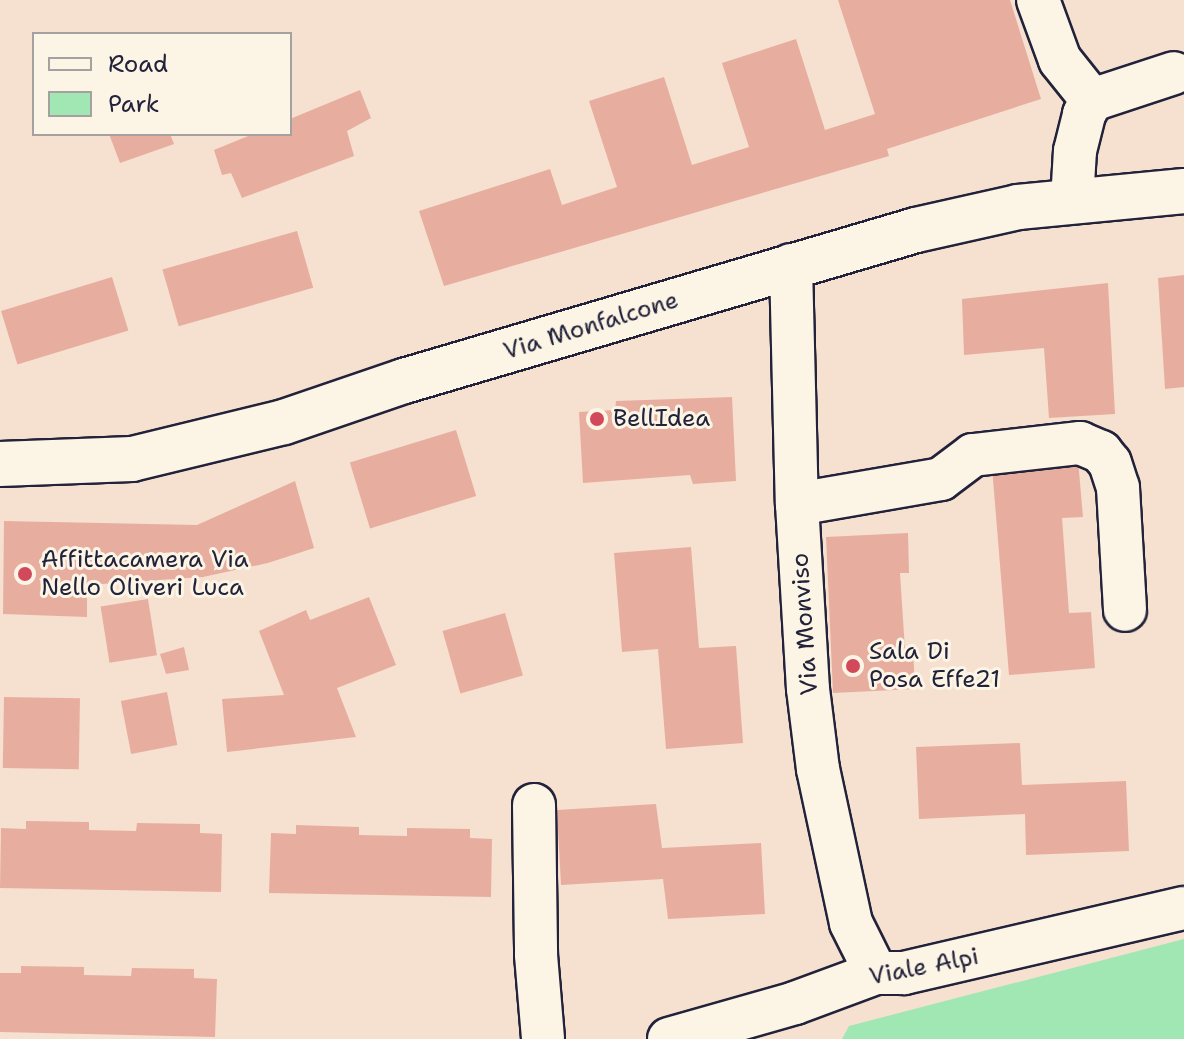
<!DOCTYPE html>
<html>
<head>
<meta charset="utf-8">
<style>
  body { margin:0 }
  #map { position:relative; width:1184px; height:1039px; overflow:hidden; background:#f6e0d0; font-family:"Shantell Sans",sans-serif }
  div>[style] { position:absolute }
  .green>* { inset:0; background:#a0e7b3 }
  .building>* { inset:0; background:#e7aea0; transform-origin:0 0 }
  .roads { filter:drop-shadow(2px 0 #22223b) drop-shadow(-2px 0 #22223b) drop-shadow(0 2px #22223b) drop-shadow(0 -2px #22223b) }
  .minor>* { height:42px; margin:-21px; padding:0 21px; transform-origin:21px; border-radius:21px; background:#fcf5e5 }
  .major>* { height:44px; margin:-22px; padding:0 22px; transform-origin:22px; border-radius:22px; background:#fcf5e5 }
  .dots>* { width:22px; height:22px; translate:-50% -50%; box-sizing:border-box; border:4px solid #fcf5e5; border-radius:50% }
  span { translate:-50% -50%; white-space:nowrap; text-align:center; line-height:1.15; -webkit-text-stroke:6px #fcf5e5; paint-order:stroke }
  .street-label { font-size:24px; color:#22223b }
  .poi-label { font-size:24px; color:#22223b }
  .left { translate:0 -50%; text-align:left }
  .legend { position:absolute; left:32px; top:32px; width:260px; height:104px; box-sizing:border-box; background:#fcf5e5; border:2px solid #a5a1a1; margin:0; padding:10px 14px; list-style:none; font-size:24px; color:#22223b }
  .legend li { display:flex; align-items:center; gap:16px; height:40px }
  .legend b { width:40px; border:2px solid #a5a1a1 }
</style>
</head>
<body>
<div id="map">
  <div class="green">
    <div style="clip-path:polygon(1184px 939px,1184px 1039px,842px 1039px,849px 1026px)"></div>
  </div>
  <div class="building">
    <div style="clip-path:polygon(838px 0,1010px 0,1041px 99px,887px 149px,889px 156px,444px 286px,419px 211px,550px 169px,562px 205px,617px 187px,589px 101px,664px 77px,692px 165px,749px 147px,722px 63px,796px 39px,825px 130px,875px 114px)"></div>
    <div style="clip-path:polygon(360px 90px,371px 118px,347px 131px,354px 156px,242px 198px,231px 173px,222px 175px,214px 150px,253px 134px,290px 134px,290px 119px)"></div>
    <div style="clip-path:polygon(109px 134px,170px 134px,174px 144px,120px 163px)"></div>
    <div style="left:297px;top:231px;width:59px;height:140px;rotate:74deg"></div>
    <div style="clip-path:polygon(1184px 275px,1184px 387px,1165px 389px,1158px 278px)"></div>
    <div style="left:112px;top:277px;width:56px;height:116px;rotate:73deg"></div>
    <div style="clip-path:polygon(1108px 283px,1115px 414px,1049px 418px,1044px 348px,964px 355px,962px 299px)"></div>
    <div style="clip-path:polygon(732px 397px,736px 481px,693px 484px,690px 475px,583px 483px,579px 412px,615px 410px,616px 401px)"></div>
    <div style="left:456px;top:430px;width:69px;height:111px;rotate:73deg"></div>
    <div style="clip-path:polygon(1078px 460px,1083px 517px,1062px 518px,1069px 613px,1091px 612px,1095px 668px,1009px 675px,992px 467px)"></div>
    <div style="clip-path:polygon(295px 481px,314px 548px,268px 563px,203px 577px,87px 585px,87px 617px,3px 614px,4px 521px,197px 525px)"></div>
    <div style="clip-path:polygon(908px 533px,909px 573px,900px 573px,905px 650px,913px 650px,915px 689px,833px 693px,826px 537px)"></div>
    <div style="clip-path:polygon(691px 547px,699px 648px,736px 646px,743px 743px,666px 749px,658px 649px,622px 652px,614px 553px)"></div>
    <div style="clip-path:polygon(369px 597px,396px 665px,337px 688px,356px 737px,227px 752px,222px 699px,284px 695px,259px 631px,306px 610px,310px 620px)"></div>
    <div style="left:148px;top:599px;width:57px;height:48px;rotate:81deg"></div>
    <div style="left:505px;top:613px;width:65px;height:65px;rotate:74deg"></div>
    <div style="clip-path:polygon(184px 647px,189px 670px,166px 674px,160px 654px)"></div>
    <div style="left:167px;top:692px;width:54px;height:47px;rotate:79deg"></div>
    <div style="left:4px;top:697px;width:76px;height:71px;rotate:1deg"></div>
    <div style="clip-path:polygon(1020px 743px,1022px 785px,1126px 781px,1129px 851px,1026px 855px,1025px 814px,919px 819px,916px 747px)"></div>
    <div style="clip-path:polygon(656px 804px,662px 848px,761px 843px,765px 914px,668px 919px,663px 879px,561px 885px,557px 810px)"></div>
    <div style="clip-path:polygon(26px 821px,89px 822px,89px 830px,136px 831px,137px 823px,200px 824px,200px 833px,222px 834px,221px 892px,0 888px,1px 828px,26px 829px)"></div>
    <div style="clip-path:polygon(296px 825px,359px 827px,359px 835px,407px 836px,407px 828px,470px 829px,470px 838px,492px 839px,491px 897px,269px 893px,271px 833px,296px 834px)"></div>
    <div style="clip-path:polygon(21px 966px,84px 967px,84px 975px,131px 976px,132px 968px,194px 969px,194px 978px,217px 979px,215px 1037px,0 1032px,0 973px,21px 973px)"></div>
  </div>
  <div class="roads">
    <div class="minor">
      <div style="left:1038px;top:0;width:64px;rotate:69.9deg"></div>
      <div style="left:1060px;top:60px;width:51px;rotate:51.3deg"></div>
      <div style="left:1072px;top:201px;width:50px;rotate:-86.6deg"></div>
      <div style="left:1075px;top:151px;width:38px;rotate:-76deg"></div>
      <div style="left:1084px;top:114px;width:16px;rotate:-60deg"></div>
      <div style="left:1092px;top:100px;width:86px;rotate:-18.2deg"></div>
      <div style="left:791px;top:265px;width:239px;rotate:88.6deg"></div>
      <div style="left:797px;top:504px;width:185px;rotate:86.6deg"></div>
      <div style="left:808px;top:689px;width:81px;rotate:82.9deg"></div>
      <div style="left:818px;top:769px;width:157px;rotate:77.9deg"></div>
      <div style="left:851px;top:923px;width:56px;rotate:63.4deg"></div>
      <div style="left:797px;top:504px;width:146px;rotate:-9.8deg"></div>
      <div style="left:941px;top:479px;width:40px;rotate:-37deg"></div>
      <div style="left:973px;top:455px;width:108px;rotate:-6.4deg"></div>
      <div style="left:1080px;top:443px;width:23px;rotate:23deg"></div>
      <div style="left:1101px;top:452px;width:14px;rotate:51deg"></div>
      <div style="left:1110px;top:463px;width:26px;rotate:72deg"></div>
      <div style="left:1118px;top:488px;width:122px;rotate:86.7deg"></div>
      <div style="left:534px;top:805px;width:150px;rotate:89.2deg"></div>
      <div style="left:536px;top:955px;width:84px;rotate:85.2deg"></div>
      <div style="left:669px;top:1039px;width:131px;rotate:-15.9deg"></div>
      <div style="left:795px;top:1003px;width:86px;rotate:-20.3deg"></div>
      <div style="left:876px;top:973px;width:28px"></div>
      <div style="left:904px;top:973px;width:287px;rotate:-13.1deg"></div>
    </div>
    <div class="major">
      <div style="left:0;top:464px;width:132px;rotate:-2.2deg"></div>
      <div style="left:132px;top:459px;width:156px;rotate:-13.7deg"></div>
      <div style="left:284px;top:422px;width:127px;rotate:-18.9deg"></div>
      <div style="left:404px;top:381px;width:534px;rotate:-16.43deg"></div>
      <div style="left:916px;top:230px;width:105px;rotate:-12.7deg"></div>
      <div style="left:1018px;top:207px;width:167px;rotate:-5.5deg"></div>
    </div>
  </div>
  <div class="dots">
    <div style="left:597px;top:419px;background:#d1495b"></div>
    <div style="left:25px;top:574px;background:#d1495b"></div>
    <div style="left:853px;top:666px;background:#d1495b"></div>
  </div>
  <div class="street-label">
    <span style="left:591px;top:326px;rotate:-17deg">Via Monfalcone</span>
    <span style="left:805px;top:624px;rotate:-94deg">Via Monviso</span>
    <span style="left:924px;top:967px;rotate:-11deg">Viale Alpi</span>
  </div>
  <div class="poi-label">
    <span class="left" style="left:613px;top:419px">BellIdea</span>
    <span class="left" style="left:41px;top:574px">Affittacamera Via<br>Nello Oliveri Luca</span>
    <span class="left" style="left:869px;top:666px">Sala Di<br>Posa Effe21</span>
  </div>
  <ul class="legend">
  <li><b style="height:10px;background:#fcf5e5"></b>Road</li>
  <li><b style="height:22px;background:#a0e7b3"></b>Park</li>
  </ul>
</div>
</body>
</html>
